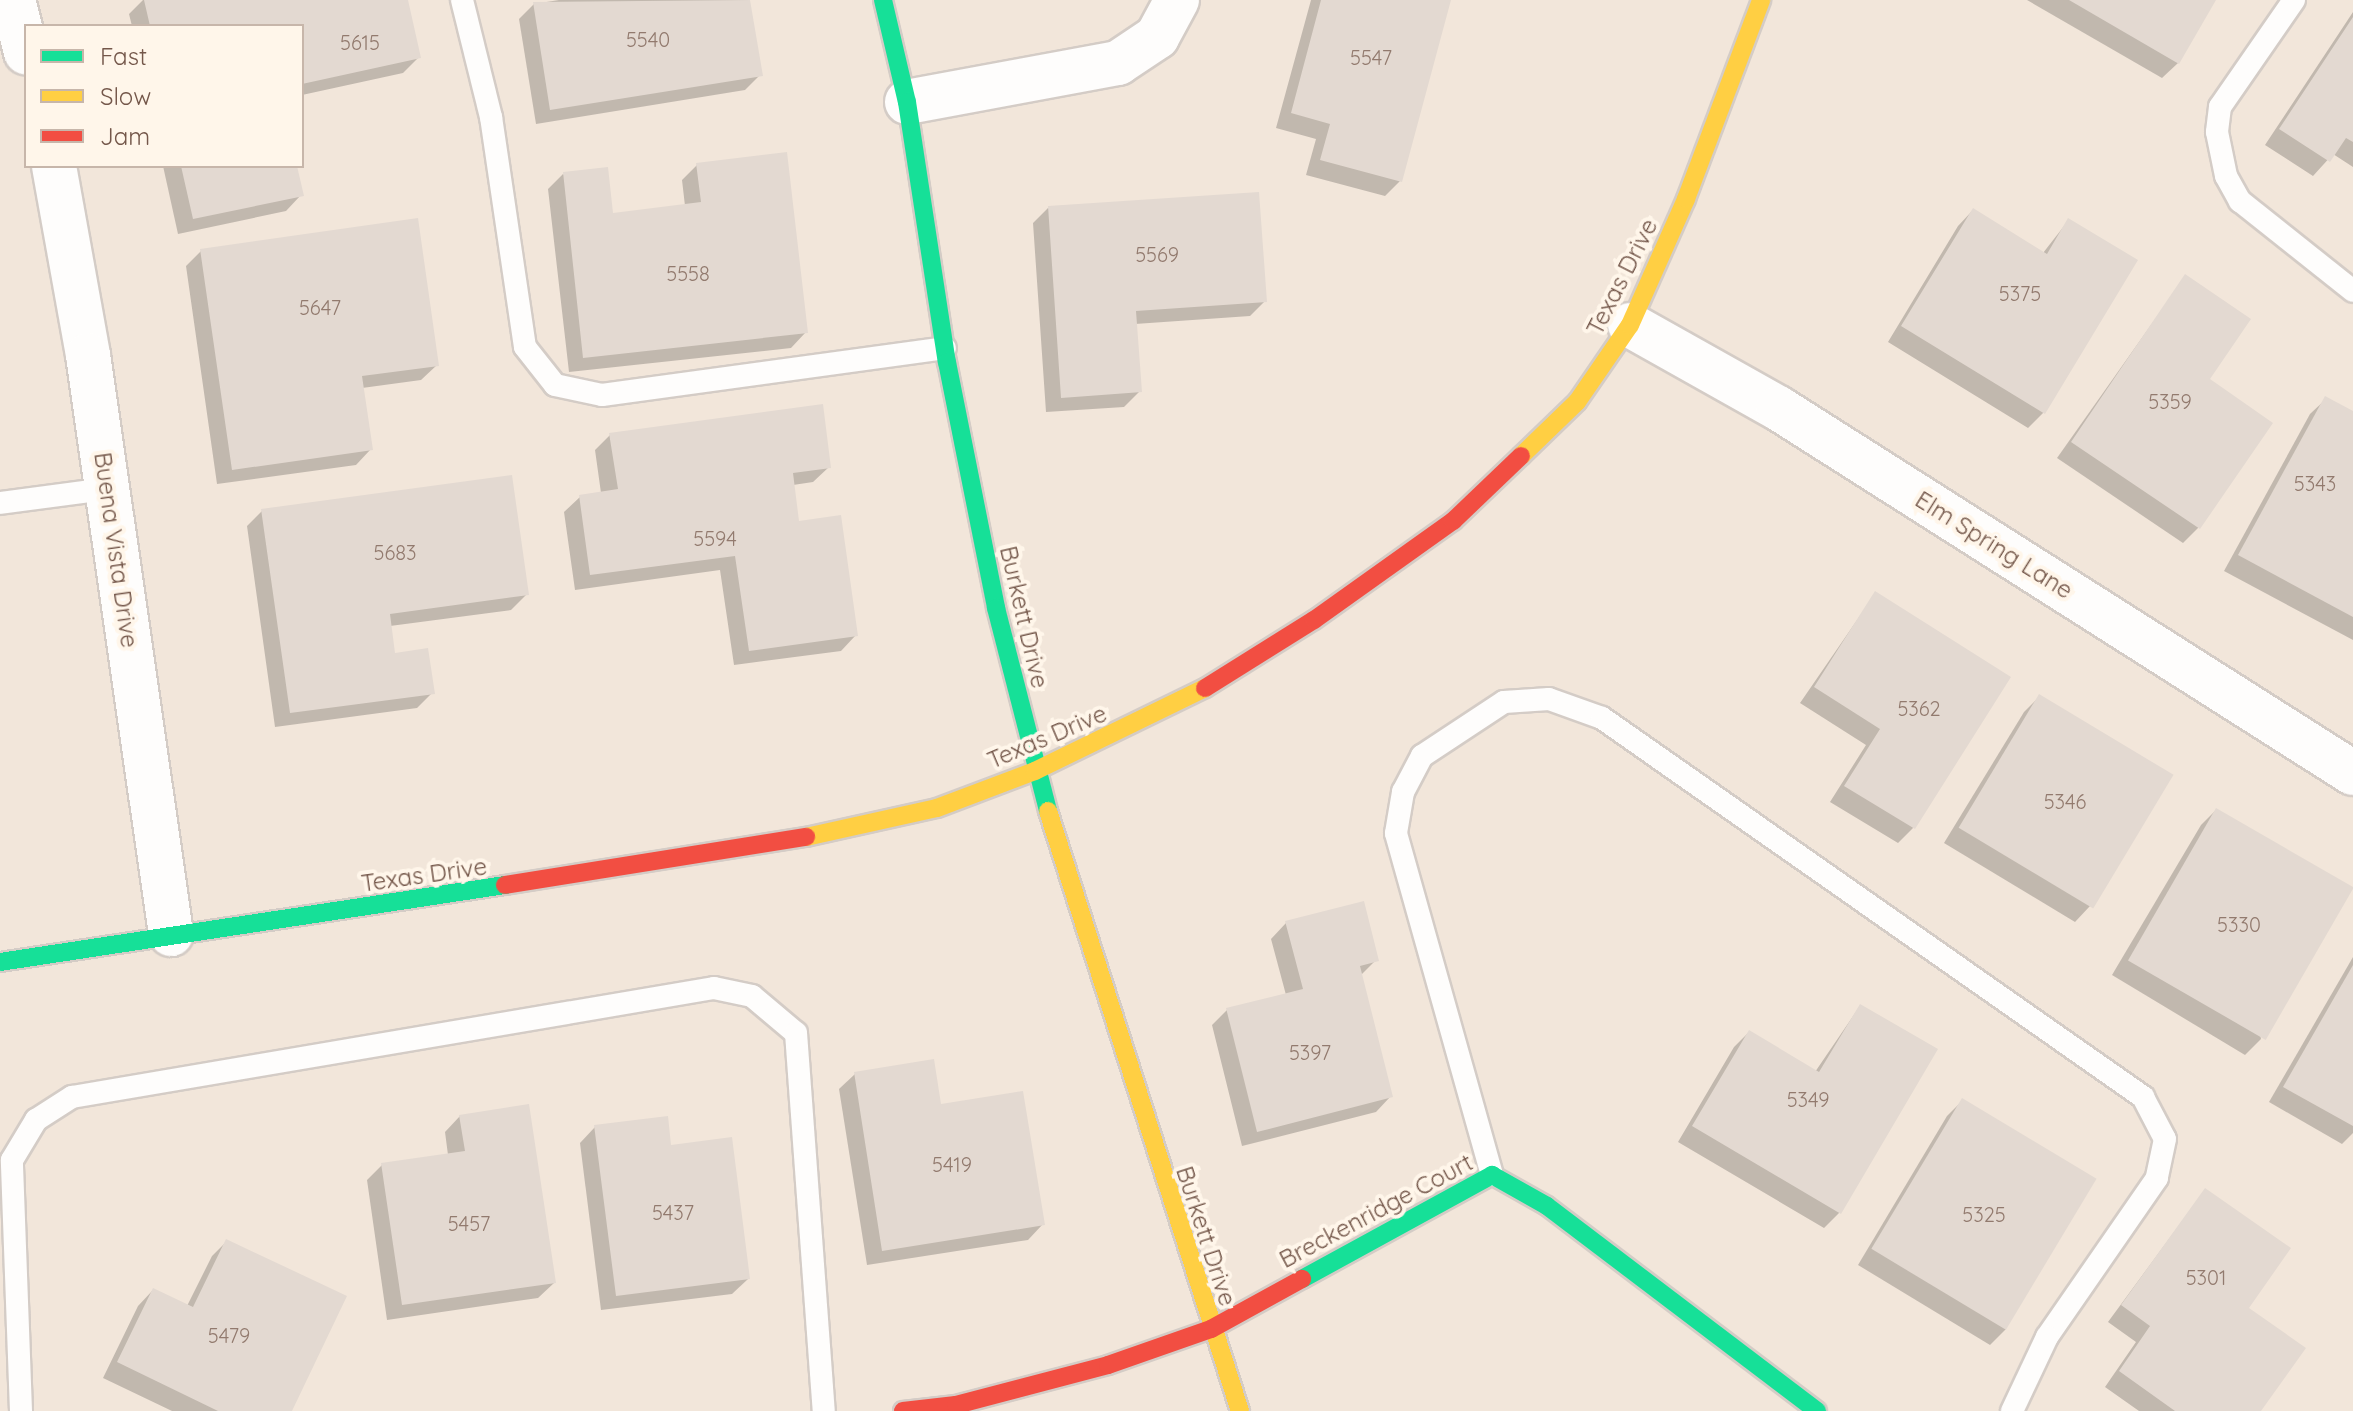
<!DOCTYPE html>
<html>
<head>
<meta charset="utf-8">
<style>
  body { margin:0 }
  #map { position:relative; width:2353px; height:1411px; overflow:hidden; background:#f6f1ea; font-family:Quicksand,sans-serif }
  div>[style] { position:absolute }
  .residential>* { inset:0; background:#f2e6da }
  .shadow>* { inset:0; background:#0003 }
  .building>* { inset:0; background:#e3d9d1; transform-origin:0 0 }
  .roads { filter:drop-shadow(2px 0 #d4ccc6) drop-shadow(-2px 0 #d4ccc6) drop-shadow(0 2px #d4ccc6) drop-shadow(0 -2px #d4ccc6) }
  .lane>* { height:22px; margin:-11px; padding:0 11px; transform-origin:11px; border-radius:11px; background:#fefdfc }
  .street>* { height:44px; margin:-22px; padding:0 22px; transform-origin:22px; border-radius:22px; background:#fefdfc }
  .fast>* { height:18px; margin:-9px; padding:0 9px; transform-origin:9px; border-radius:9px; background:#16e098 }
  .slow>* { height:18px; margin:-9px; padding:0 9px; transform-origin:9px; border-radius:9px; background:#ffcf43 }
  .jam>* { height:18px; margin:-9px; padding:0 9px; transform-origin:9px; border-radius:9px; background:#f24e42 }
  span { translate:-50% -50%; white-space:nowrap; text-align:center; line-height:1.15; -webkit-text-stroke:8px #fff6ea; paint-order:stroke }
  .number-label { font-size:20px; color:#927a6e }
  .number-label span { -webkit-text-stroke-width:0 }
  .street-label { font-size:24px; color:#74574a }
  .legend { position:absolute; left:24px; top:24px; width:280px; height:144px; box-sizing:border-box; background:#fff6ea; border:2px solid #c7b6aa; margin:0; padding:10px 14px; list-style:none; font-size:24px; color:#74574a }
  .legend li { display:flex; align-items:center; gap:16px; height:40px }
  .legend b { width:40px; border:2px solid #c7b6aa }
</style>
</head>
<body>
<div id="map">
  <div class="residential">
    <div style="clip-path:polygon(evenodd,0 0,2353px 0,2353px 1411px,0 1411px,0 0,26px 26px,302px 26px,302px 166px,26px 166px,26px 26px)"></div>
  </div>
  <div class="shadow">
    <div style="clip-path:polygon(143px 0,406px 0,419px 57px,403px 73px,302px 95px,302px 26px,132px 26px,129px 14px)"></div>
    <div style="clip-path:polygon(559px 0,748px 0,760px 75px,745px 90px,536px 124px,519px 19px,534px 4px)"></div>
    <div style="clip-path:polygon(1311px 0,1449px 0,1400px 181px,1385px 196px,1306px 175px,1316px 139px,1276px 128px)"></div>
    <div style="clip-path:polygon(2027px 0,2213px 0,2178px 63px,2162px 78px)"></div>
    <div style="clip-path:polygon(2353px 12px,2353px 167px,2333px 154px,2313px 176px,2265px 145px)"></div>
    <div style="clip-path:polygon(697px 165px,806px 332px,791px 348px,569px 372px,548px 189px,563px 174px,611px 215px,685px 206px,682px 180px)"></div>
    <div style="clip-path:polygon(163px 166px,295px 166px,301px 195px,286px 211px,178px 234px)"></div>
    <div style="clip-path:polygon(1048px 208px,1265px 301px,1250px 316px,1135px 324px,1140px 391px,1124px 407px,1046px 412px,1033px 223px)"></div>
    <div style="clip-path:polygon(1973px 210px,2043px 253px,2068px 221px,2044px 412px,2028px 428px,1888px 342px,1958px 226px)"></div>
    <div style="clip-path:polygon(201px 251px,437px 365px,421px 380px,362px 388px,371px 449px,356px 465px,217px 484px,186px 266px)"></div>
    <div style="clip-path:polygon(2185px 277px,2207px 380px,2198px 528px,2183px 543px,2057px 458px)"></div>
    <div style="clip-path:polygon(2326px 399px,2353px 413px,2353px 640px,2224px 571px,2310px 414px)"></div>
    <div style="clip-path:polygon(610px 435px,829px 467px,813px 482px,793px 485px,798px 523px,856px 635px,841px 651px,734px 665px,720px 570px,575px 590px,564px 512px,580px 497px,601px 493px,595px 450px)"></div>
    <div style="clip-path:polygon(262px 511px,527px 594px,511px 610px,390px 626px,394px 655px,432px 693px,417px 708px,275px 727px,247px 526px)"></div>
    <div style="clip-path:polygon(1875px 594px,1913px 828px,1898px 843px,1830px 802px,1866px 745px,1800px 703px)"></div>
    <div style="clip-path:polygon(2039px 697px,2090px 906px,2075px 922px,1944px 843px,2024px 712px)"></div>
    <div style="clip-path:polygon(2216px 810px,2261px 1039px,2245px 1055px,2112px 975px,2201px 825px)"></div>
    <div style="clip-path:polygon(1286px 923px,1376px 960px,1360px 976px,1391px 1096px,1376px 1112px,1242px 1146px,1212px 1025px,1227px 1010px,1286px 995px,1271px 939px)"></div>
    <div style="clip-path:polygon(2353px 957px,2353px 1133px,2342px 1144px,2269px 1102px)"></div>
    <div style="clip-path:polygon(1860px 1006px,1839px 1213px,1824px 1228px,1678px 1142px,1734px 1047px,1749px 1032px,1815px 1072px)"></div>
    <div style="clip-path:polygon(855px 1074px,939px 1106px,1043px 1224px,1028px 1240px,867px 1265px,839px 1089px)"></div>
    <div style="clip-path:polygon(1962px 1101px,2006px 1329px,1990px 1345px,1858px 1265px,1947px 1116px)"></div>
    <div style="clip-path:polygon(460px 1116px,554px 1283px,538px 1298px,387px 1320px,367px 1180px,382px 1165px,448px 1155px,445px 1132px)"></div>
    <div style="clip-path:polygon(595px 1127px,748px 1279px,732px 1294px,601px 1310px,580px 1143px)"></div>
    <div style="clip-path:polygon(2205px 1190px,2246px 1309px,2259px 1411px,2139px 1411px,2105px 1387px,2136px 1342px,2108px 1322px)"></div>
    <div style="clip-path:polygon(227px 1241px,289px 1411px,172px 1411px,103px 1378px,138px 1306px,153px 1290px,187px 1306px,212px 1256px)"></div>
  </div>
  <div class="building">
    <div style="clip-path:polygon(144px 0,408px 0,421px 58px,302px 84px,302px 26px,150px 26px)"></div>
    <div style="clip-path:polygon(750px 0,763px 76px,550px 110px,533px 2px)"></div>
    <div style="clip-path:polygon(1321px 0,1451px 0,1402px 182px,1320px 160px,1330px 124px,1291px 113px)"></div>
    <div style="clip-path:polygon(2069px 0,2216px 0,2179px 64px)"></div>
    <div style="clip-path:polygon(2353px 17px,2353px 142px,2346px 138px,2330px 162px,2279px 129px)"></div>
    <div style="clip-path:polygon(787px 152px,808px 333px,583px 358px,563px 172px,608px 167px,613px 213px,701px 202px,696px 163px)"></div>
    <div style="clip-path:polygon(181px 166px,297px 166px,304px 196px,193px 219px)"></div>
    <div style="clip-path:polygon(1259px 192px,1267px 302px,1136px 311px,1142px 392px,1061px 398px,1048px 206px)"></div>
    <div style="clip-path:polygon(1973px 208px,2047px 254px,2068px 218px,2138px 260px,2045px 414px,1901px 326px)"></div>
    <div style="clip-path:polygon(418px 218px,439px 366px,362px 376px,373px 450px,232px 470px,200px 249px)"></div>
    <div style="clip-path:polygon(2185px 274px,2251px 319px,2210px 379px,2273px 423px,2200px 529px,2071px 442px)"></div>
    <div style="clip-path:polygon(2325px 396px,2353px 411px,2353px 617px,2238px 555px)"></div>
    <div style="clip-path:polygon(823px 404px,831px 468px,793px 473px,799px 521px,841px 515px,858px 636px,749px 651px,735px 556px,590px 575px,579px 495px,618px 489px,609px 433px)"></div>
    <div style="clip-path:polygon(512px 475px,529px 595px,390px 614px,395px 653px,428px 648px,435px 694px,290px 713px,261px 509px)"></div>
    <div style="clip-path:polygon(1875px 591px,2011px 677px,1915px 829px,1844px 786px,1880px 729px,1814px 687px)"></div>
    <div style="left:2039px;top:694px;width:157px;height:156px;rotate:31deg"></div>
    <div style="left:2216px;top:808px;width:159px;height:176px;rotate:30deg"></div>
    <div style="clip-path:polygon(1364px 901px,1379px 961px,1360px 966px,1393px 1097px,1257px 1132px,1226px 1008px,1303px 989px,1285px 921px)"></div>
    <div style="clip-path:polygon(2353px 965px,2353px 1126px,2283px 1087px)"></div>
    <div style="clip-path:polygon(1860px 1004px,1938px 1049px,1841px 1214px,1692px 1126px,1749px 1030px,1819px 1072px)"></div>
    <div style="clip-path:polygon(934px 1059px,941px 1104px,1023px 1091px,1045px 1225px,882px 1251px,854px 1072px)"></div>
    <div style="left:1962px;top:1098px;width:157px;height:176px;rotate:31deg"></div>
    <div style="clip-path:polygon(529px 1104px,556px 1283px,402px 1305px,381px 1163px,465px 1151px,459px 1115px)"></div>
    <div style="clip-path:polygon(668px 1116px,671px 1145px,732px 1137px,750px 1279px,616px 1296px,594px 1125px)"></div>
    <div style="clip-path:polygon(2205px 1188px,2291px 1248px,2249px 1308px,2306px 1348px,2261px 1411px,2175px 1411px,2119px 1371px,2150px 1326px,2121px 1305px)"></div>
    <div style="clip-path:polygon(226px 1239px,347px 1296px,292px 1411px,218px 1411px,117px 1362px,153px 1288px,193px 1307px)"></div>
  </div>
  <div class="roads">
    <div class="lane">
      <div style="left:462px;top:0;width:121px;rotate:76.1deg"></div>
      <div style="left:491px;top:117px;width:232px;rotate:81.6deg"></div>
      <div style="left:525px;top:347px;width:48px;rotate:51.7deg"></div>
      <div style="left:555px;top:385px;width:48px;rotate:12deg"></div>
      <div style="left:602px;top:395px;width:346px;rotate:-7.8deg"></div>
      <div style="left:2294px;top:0;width:130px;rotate:124.7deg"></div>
      <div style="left:2220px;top:107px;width:25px;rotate:97deg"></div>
      <div style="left:2217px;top:132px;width:45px;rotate:78.4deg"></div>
      <div style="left:2226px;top:176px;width:29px;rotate:61deg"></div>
      <div style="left:2240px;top:201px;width:144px;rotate:38.5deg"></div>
      <div style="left:0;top:503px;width:108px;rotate:-7.5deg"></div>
      <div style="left:1492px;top:1175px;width:355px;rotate:-105.7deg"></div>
      <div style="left:1396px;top:833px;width:42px;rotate:-80.3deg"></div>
      <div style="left:1403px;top:792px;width:41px;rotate:-62.2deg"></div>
      <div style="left:1422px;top:756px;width:98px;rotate:-33.4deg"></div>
      <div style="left:1504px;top:702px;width:45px;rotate:-3.8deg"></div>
      <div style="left:1549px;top:699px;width:56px;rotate:19.7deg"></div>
      <div style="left:1602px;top:718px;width:661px;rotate:35.01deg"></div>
      <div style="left:2143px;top:1097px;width:47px;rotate:62.4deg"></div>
      <div style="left:2165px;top:1139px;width:40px;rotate:102deg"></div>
      <div style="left:2157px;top:1178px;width:193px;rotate:124.7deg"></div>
      <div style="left:2047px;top:1337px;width:82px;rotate:115.3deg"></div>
      <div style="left:21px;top:1411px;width:251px;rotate:-92.1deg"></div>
      <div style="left:12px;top:1160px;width:47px;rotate:-59deg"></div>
      <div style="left:36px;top:1120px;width:43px;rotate:-32.6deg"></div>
      <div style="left:72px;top:1097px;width:651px;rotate:-9.64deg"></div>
      <div style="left:714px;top:988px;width:39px;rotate:12deg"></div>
      <div style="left:752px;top:996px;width:57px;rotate:40.1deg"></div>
      <div style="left:796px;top:1033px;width:379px;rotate:85.8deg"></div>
    </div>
    <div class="street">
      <div style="left:13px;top:0;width:54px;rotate:76deg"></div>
      <div style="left:907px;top:102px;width:215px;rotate:-10.5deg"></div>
      <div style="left:1118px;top:63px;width:47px;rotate:-33.7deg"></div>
      <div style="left:1157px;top:37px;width:42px;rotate:-61.6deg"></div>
      <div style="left:54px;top:166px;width:192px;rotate:79.8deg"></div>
      <div style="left:88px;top:355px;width:585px;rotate:81.84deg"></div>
      <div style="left:1630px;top:325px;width:170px;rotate:29.3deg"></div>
      <div style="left:1778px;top:408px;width:681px;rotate:32.41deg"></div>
    </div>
    <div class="fast">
      <div style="left:883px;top:0;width:105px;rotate:76.8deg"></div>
      <div style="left:907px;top:102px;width:263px;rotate:81.3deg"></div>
      <div style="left:947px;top:362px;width:251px;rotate:78.7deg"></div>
      <div style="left:996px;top:608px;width:210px;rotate:75.6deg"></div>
      <div style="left:0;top:962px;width:511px;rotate:-8.67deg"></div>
      <div style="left:1302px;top:1279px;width:217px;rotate:-28.7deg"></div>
      <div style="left:1492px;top:1175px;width:63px;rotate:29.4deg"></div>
      <div style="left:1547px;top:1206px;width:339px;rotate:37.2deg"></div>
    </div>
    <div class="slow">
      <div style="left:1521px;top:456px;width:78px;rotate:-44deg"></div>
      <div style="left:1577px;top:402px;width:93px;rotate:-55.5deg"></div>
      <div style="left:1630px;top:325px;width:138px;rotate:-66deg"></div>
      <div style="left:1686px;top:199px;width:213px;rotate:-69.3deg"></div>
      <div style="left:1048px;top:811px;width:630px;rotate:72.26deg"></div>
      <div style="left:806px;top:837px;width:134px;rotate:-12.5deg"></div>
      <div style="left:937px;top:808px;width:105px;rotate:-20.7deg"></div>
      <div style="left:1035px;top:771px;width:189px;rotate:-26deg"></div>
    </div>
    <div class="jam">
      <div style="left:1205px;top:688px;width:128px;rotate:-32deg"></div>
      <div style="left:1314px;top:620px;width:171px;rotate:-35.5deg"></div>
      <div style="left:1453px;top:521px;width:94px;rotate:-43.7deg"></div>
      <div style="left:505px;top:885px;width:305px;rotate:-9.1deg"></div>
      <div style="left:903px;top:1411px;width:53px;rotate:-6.5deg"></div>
      <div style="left:956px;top:1405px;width:157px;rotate:-14.7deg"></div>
      <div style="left:1108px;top:1365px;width:109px;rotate:-19.3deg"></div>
      <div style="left:1211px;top:1329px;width:104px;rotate:-28.8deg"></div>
    </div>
  </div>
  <div class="number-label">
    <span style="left:648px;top:39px">5540</span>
    <span style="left:360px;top:42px">5615</span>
    <span style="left:1371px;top:57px">5547</span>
    <span style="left:1157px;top:254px">5569</span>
    <span style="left:688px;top:273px">5558</span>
    <span style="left:2020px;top:293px">5375</span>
    <span style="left:320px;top:307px">5647</span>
    <span style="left:2170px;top:401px">5359</span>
    <span style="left:2315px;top:483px">5343</span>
    <span style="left:715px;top:538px">5594</span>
    <span style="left:395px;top:552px">5683</span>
    <span style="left:1919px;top:708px">5362</span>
    <span style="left:2065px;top:801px">5346</span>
    <span style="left:2239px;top:924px">5330</span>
    <span style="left:1310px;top:1052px">5397</span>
    <span style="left:1808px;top:1099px">5349</span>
    <span style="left:952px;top:1164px">5419</span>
    <span style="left:673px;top:1212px">5437</span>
    <span style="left:1984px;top:1214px">5325</span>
    <span style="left:469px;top:1223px">5457</span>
    <span style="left:2206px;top:1277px">5301</span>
    <span style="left:229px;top:1335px">5479</span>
  </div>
  <div class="street-label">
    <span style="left:1622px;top:277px;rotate:-63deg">Texas Drive</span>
    <span style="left:1994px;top:545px;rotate:32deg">Elm Spring Lane</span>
    <span style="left:116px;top:550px;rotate:82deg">Buena Vista Drive</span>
    <span style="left:1024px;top:617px;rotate:77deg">Burkett Drive</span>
    <span style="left:1047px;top:737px;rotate:-23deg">Texas Drive</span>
    <span style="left:424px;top:875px;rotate:-8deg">Texas Drive</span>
    <span style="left:1376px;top:1211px;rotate:-28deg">Breckenridge Court</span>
    <span style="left:1206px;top:1236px;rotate:72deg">Burkett Drive</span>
  </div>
  <ul class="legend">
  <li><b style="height:10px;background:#16e098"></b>Fast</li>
  <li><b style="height:10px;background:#ffcf43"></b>Slow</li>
  <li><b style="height:10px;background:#f24e42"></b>Jam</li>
  </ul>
</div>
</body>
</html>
